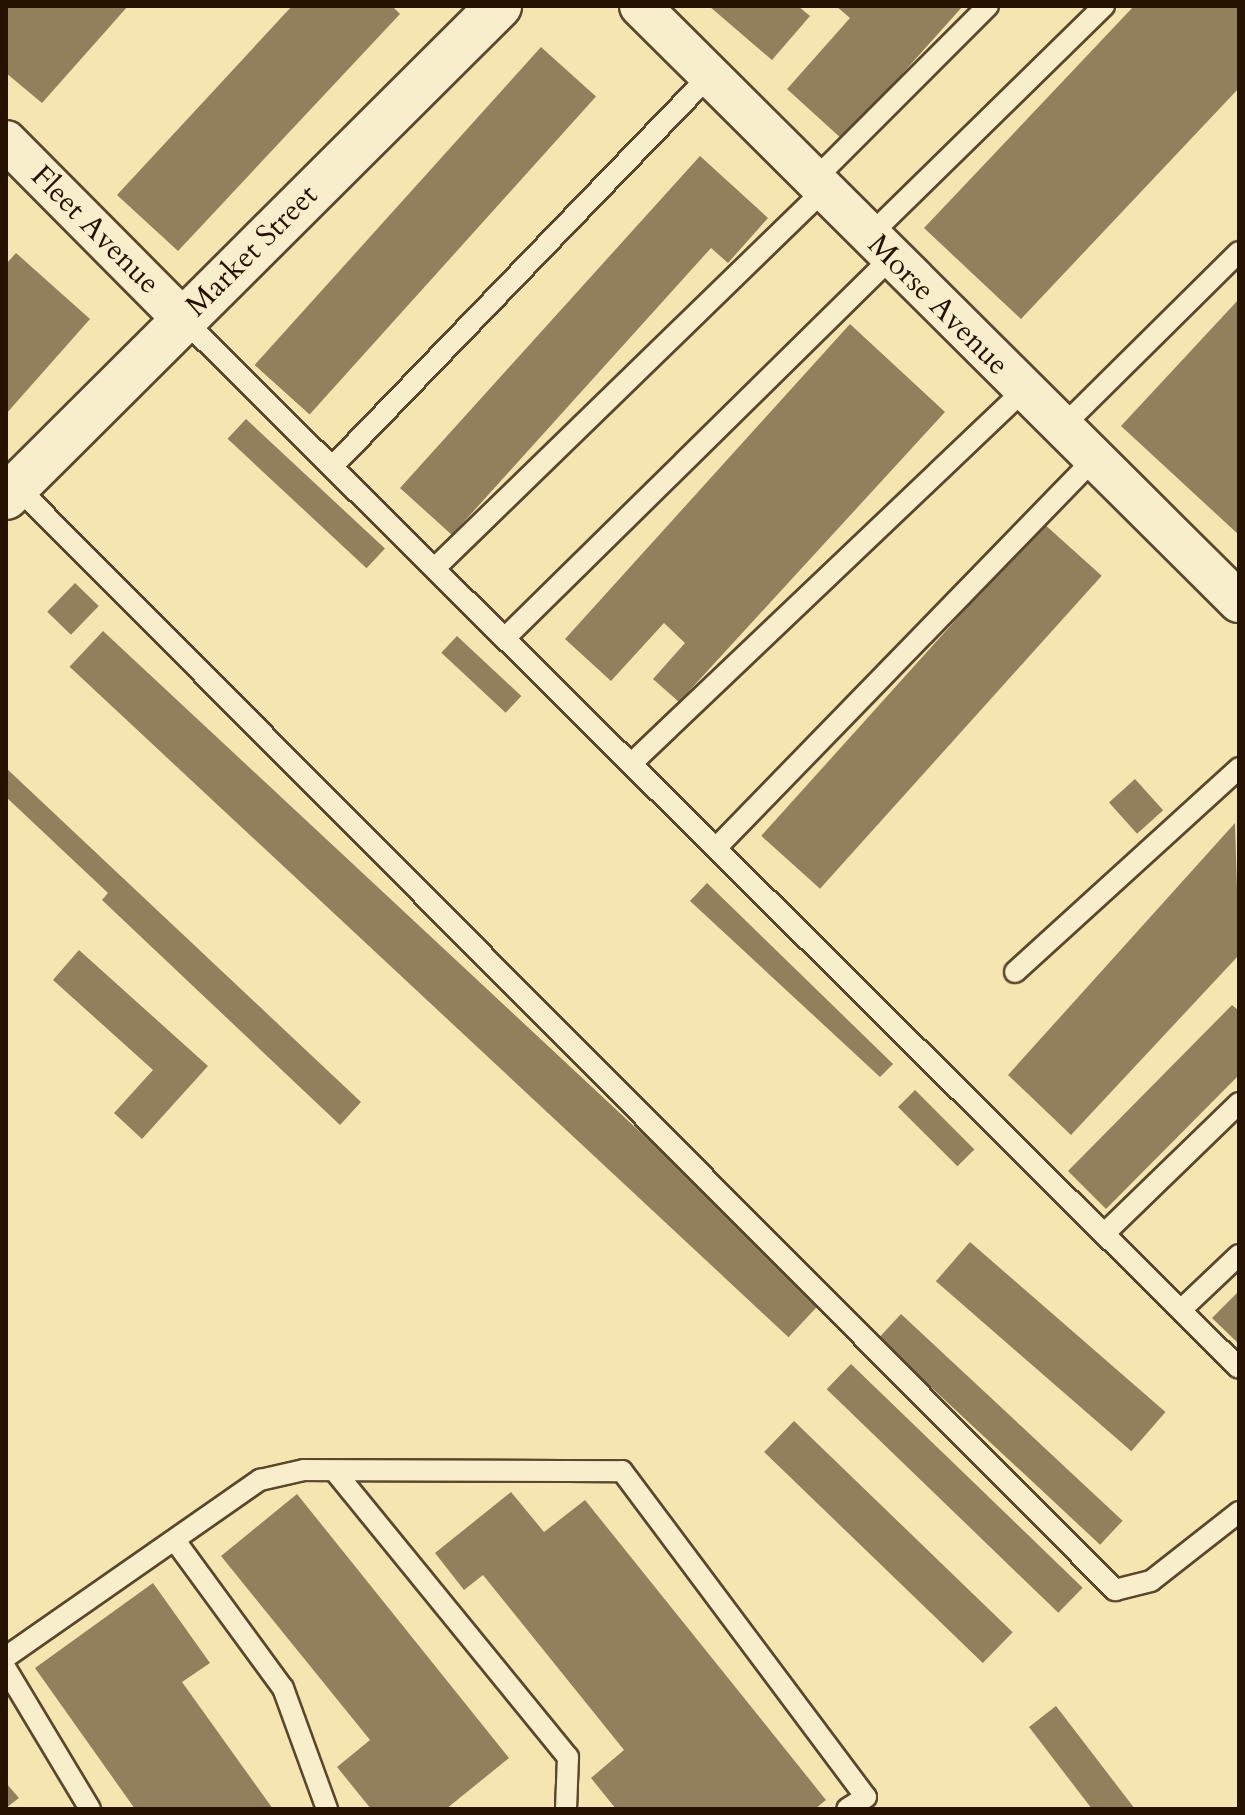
<!DOCTYPE html>
<html>
<head>
<meta charset="utf-8">
<style>
  body { margin:0 }
  #map { position:relative; width:1245px; height:1815px; overflow:hidden; background:#f5e5b1; font-family:Cardo,serif }
  div>[style] { position:absolute }
  .building>* { inset:0; background:#92805d; transform-origin:0 0 }
  .roads { filter:drop-shadow(2px 0 #5a472d) drop-shadow(-2px 0 #5a472d) drop-shadow(0 2px #5a472d) drop-shadow(0 -2px #5a472d) }
  .lane>* { height:20px; margin:-10px; padding:0 10px; transform-origin:10px; border-radius:10px; background:#f8eecc }
  .street>* { height:40px; margin:-20px; padding:0 20px; transform-origin:20px; border-radius:20px; background:#f8eecc }
  .secondary>* { height:44px; margin:-22px; padding:0 22px; transform-origin:22px; border-radius:22px; background:#f8eecc }
  span { translate:-50% -50%; white-space:nowrap; text-align:center; line-height:1.15; -webkit-text-stroke:7px #f8eecc; paint-order:stroke }
  .street-label { font-size:30px; color:#261201 }
  .frame { position:absolute; inset:0; border:8px solid #261201; pointer-events:none }
</style>
</head>
<body>
<div id="map">
  <div class="building">
    <div style="clip-path:polygon(6px 6px,128px 6px,42px 103px,6px 73px)"></div>
    <div style="clip-path:polygon(292px 6px,392px 6px,400px 14px,178px 251px,117px 195px)"></div>
    <div style="clip-path:polygon(709px 6px,798px 6px,810px 16px,772px 60px)"></div>
    <div style="clip-path:polygon(836px 6px,963px 6px,843px 140px,787px 89px,850px 18px)"></div>
    <div style="clip-path:polygon(1134px 6px,1239px 6px,1239px 88px,1021px 319px,924px 228px)"></div>
    <div style="left:541px;top:47px;width:74px;height:428px;rotate:42deg"></div>
    <div style="clip-path:polygon(700px 156px,768px 218px,728px 263px,711px 248px,452px 535px,400px 488px)"></div>
    <div style="clip-path:polygon(16px 253px,90px 319px,6px 414px,6px 264px)"></div>
    <div style="clip-path:polygon(1239px 299px,1239px 535px,1121px 426px)"></div>
    <div style="clip-path:polygon(850px 324px,945px 412px,679px 702px,653px 679px,685px 643px,664px 623px,611px 681px,565px 639px)"></div>
    <div style="left:246px;top:419px;width:190px;height:27px;rotate:43deg"></div>
    <div style="left:1043px;top:523px;width:79px;height:421px;rotate:42deg"></div>
    <div style="left:75px;top:583px;width:33px;height:40px;rotate:44deg"></div>
    <div style="left:103px;top:631px;width:983px;height:49px;rotate:43deg"></div>
    <div style="left:457px;top:636px;width:88px;height:23px;rotate:43deg"></div>
    <div style="clip-path:polygon(6px 768px,361px 1102px,340px 1125px,102px 900px,108px 893px,6px 797px)"></div>
    <div style="left:1135px;top:779px;width:42px;height:35px;rotate:48deg"></div>
    <div style="clip-path:polygon(1235px 823px,1239px 955px,1071px 1135px,1008px 1075px)"></div>
    <div style="clip-path:polygon(707px 883px,893px 1064px,880px 1077px,690px 901px)"></div>
    <div style="clip-path:polygon(79px 950px,208px 1066px,142px 1139px,114px 1113px,153px 1070px,53px 980px)"></div>
    <div style="clip-path:polygon(1232px 1005px,1239px 1011px,1239px 1075px,1106px 1209px,1068px 1171px)"></div>
    <div style="left:915px;top:1090px;width:84px;height:24px;rotate:45deg"></div>
    <div style="left:970px;top:1242px;width:259px;height:52px;rotate:41deg"></div>
    <div style="clip-path:polygon(1239px 1291px,1239px 1344px,1212px 1318px)"></div>
    <div style="left:901px;top:1314px;width:303px;height:33px;rotate:43deg"></div>
    <div style="left:851px;top:1364px;width:322px;height:35px;rotate:44deg"></div>
    <div style="left:794px;top:1421px;width:304px;height:43px;rotate:44deg"></div>
    <div style="clip-path:polygon(511px 1492px,544px 1532px,585px 1500px,826px 1800px,815px 1809px,616px 1809px,591px 1778px,624px 1750px,483px 1575px,464px 1590px,435px 1553px)"></div>
    <div style="clip-path:polygon(297px 1494px,509px 1758px,446px 1809px,371px 1809px,337px 1767px,370px 1740px,221px 1556px)"></div>
    <div style="clip-path:polygon(153px 1583px,210px 1663px,182px 1682px,273px 1809px,135px 1809px,35px 1668px)"></div>
    <div style="clip-path:polygon(1056px 1706px,1135px 1809px,1092px 1809px,1029px 1727px)"></div>
    <div style="clip-path:polygon(6px 1783px,19px 1798px,6px 1808px)"></div>
  </div>
  <div class="roads">
    <div class="lane">
      <div style="left:814px;top:180px;width:246px;rotate:-45deg"></div>
      <div style="left:869px;top:236px;width:329px;rotate:-44.4deg"></div>
      <div style="left:183px;top:319px;width:1488px;rotate:44.81deg"></div>
      <div style="left:1061px;top:428px;width:250px;rotate:-44.7deg"></div>
      <div style="left:333px;top:466px;width:543px;rotate:-46.04deg"></div>
      <div style="left:16px;top:486px;width:1558px;rotate:45.13deg"></div>
      <div style="left:1115px;top:1590px;width:37px;rotate:-14deg"></div>
      <div style="left:1151px;top:1581px;width:112px;rotate:-38.1deg"></div>
      <div style="left:436px;top:567px;width:541px;rotate:-44.18deg"></div>
      <div style="left:506px;top:637px;width:540px;rotate:-44.55deg"></div>
      <div style="left:633px;top:762px;width:540px;rotate:-43.57deg"></div>
      <div style="left:718px;top:846px;width:538px;rotate:-45.83deg"></div>
      <div style="left:1015px;top:972px;width:303px;rotate:-42.3deg"></div>
      <div style="left:1107px;top:1231px;width:184px;rotate:-44.1deg"></div>
      <div style="left:1183px;top:1308px;width:77px;rotate:-43.4deg"></div>
      <div style="left:337px;top:1474px;width:365px;rotate:50.8deg"></div>
      <div style="left:568px;top:1757px;width:52px;rotate:92.2deg"></div>
      <div style="left:176px;top:1542px;width:181px;rotate:53.8deg"></div>
      <div style="left:283px;top:1688px;width:129px;rotate:70deg"></div>
      <div style="left:6px;top:1657px;width:310px;rotate:-34.9deg"></div>
      <div style="left:260px;top:1480px;width:45px;rotate:-12.8deg"></div>
      <div style="left:304px;top:1470px;width:318px;rotate:0.2deg"></div>
      <div style="left:622px;top:1471px;width:407px;rotate:53.2deg"></div>
      <div style="left:866px;top:1797px;width:22px;rotate:148deg"></div>
      <div style="left:6px;top:1669px;width:163px;rotate:59deg"></div>
    </div>
    <div class="street">
      <div style="left:640px;top:6px;width:845px;rotate:44.86deg"></div>
      <div style="left:6px;top:141px;width:251px;rotate:45.2deg"></div>
    </div>
    <div class="secondary">
      <div style="left:6px;top:497px;width:696px;rotate:-44.88deg"></div>
    </div>
  </div>
  <div class="street-label">
    <span style="left:95px;top:230px;rotate:45deg">Fleet Avenue</span>
    <span style="left:252px;top:251px;rotate:-45deg">Market Street</span>
    <span style="left:938px;top:305px;rotate:45deg">Morse Avenue</span>
  </div>
  <div class="frame"></div>
</div>
</body>
</html>
